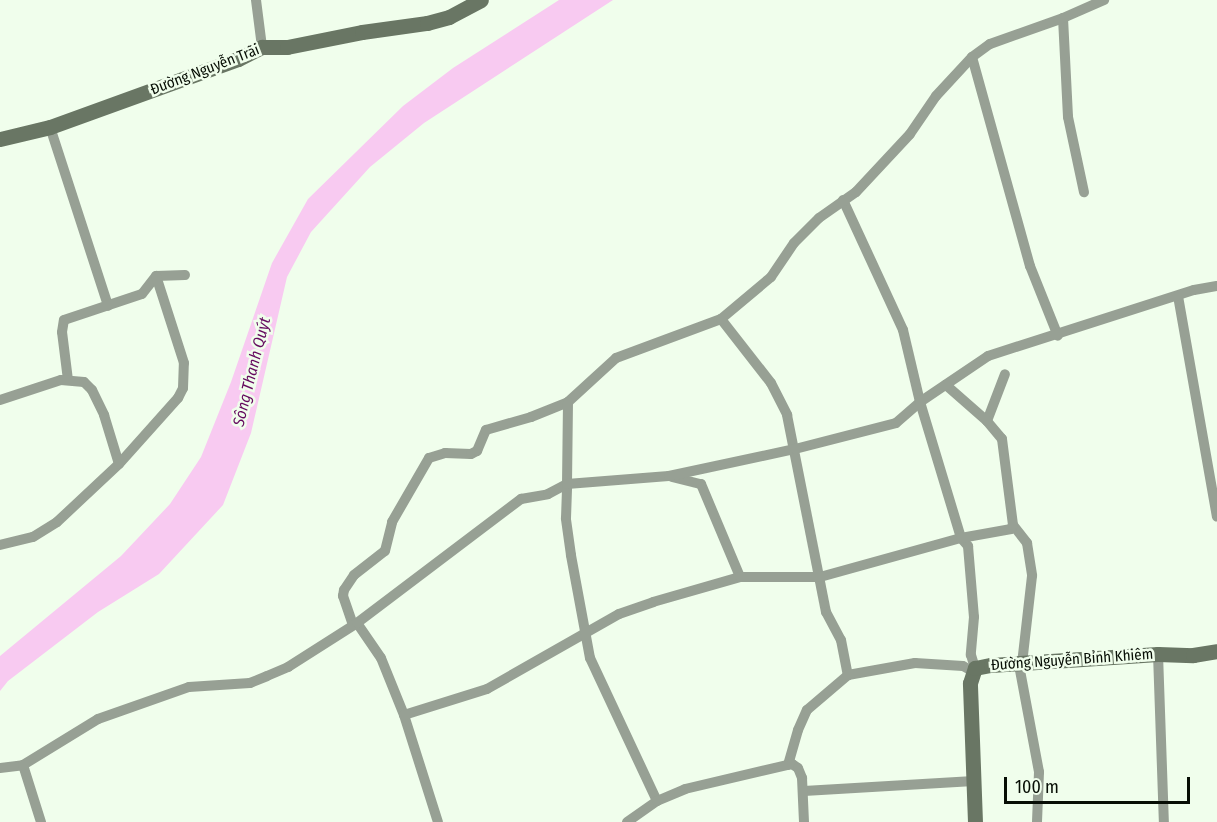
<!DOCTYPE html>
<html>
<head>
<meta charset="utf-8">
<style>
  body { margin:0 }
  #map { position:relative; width:1217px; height:822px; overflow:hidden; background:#f0feec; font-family:"Fira Sans Condensed",sans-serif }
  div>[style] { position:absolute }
  .water>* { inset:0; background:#f8caf1 }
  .street>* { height:10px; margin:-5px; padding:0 5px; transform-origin:5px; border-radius:5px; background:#97a094 }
  .secondary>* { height:15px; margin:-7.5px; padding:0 7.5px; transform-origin:7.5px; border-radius:7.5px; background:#697664 }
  span { translate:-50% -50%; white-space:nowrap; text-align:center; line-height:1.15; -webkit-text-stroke:5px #f0feec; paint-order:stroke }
  .street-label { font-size:15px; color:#070e05 }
  .water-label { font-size:16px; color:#64095e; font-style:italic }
  .scale { position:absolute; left:1004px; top:777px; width:186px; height:27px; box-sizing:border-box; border:3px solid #070e05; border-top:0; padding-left:8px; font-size:18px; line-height:21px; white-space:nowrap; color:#070e05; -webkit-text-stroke:4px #f0feec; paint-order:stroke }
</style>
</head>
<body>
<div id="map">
  <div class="water">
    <div style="clip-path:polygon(559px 0,613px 0,424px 123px,370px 167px,311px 232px,287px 277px,251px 433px,223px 505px,159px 574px,98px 612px,8px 681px,0 691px,0 656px,121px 556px,170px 504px,201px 457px,231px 382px,272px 263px,308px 199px,403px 106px,453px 68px)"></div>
  </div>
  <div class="street">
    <div style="left:256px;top:0;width:47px;rotate:82.7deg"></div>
    <div style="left:1063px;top:18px;width:99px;rotate:87.1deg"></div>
    <div style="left:1068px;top:117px;width:77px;rotate:78deg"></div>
    <div style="left:972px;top:57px;width:217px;rotate:74.5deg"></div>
    <div style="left:1030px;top:266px;width:75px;rotate:68.2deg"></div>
    <div style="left:50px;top:127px;width:188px;rotate:72deg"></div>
    <div style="left:843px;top:200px;width:143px;rotate:65.2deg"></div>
    <div style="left:903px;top:330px;width:74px;rotate:76.7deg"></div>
    <div style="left:920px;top:402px;width:142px;rotate:73.2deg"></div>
    <div style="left:961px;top:538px;width:11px;rotate:49deg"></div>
    <div style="left:968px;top:546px;width:71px;rotate:85.2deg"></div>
    <div style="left:974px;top:617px;width:38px;rotate:95deg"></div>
    <div style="left:971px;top:655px;width:14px;rotate:73deg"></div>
    <div style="left:1178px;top:296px;width:224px;rotate:80deg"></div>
    <div style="left:721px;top:319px;width:81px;rotate:52deg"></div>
    <div style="left:771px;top:383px;width:36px;rotate:63deg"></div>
    <div style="left:787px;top:415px;width:201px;rotate:78.8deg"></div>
    <div style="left:826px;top:612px;width:32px;rotate:62deg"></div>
    <div style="left:841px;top:640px;width:36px;rotate:79deg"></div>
    <div style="left:68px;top:380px;width:48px;rotate:-97.1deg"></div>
    <div style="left:62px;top:332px;width:12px;rotate:-81deg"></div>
    <div style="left:64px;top:320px;width:82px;rotate:-18.4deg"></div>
    <div style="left:142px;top:294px;width:23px;rotate:-52deg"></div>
    <div style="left:156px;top:276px;width:29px;rotate:-2deg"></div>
    <div style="left:0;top:400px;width:64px;rotate:-18.2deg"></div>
    <div style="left:61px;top:380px;width:23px;rotate:5deg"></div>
    <div style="left:84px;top:382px;width:11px;rotate:45deg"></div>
    <div style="left:92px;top:390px;width:28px;rotate:64deg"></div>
    <div style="left:104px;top:415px;width:51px;rotate:73deg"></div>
    <div style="left:987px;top:421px;width:50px;rotate:-69deg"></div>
    <div style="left:672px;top:477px;width:30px;rotate:14deg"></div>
    <div style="left:701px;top:484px;width:101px;rotate:67.2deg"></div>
    <div style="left:1013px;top:525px;width:23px;rotate:52deg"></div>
    <div style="left:1027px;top:543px;width:33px;rotate:81deg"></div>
    <div style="left:1032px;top:576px;width:89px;rotate:96.5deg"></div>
    <div style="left:0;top:545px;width:34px;rotate:-14deg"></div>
    <div style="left:33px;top:537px;width:28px;rotate:-32deg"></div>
    <div style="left:57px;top:522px;width:85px;rotate:-43.1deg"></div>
    <div style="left:119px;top:464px;width:89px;rotate:-48.2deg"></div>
    <div style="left:178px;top:398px;width:11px;rotate:-63deg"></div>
    <div style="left:183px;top:388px;width:25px;rotate:-88deg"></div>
    <div style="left:184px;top:363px;width:91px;rotate:-107.8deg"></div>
    <div style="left:357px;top:623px;width:42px;rotate:55.6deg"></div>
    <div style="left:381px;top:658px;width:61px;rotate:68deg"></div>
    <div style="left:404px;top:715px;width:112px;rotate:72.4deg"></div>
    <div style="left:353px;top:625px;width:31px;rotate:-109deg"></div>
    <div style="left:343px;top:596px;width:6px;rotate:-81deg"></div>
    <div style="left:344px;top:590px;width:18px;rotate:-56deg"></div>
    <div style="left:354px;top:575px;width:39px;rotate:-38deg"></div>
    <div style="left:385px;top:551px;width:30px;rotate:-76deg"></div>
    <div style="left:392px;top:522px;width:74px;rotate:-60deg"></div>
    <div style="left:429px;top:458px;width:17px;rotate:-17deg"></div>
    <div style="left:445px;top:453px;width:26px;rotate:2deg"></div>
    <div style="left:471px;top:454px;width:7px;rotate:-27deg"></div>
    <div style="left:477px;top:451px;width:23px;rotate:-67deg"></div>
    <div style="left:486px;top:430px;width:47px;rotate:-16.1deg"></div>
    <div style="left:531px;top:417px;width:40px;rotate:-22deg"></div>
    <div style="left:568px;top:402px;width:65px;rotate:-42.5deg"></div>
    <div style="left:616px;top:358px;width:112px;rotate:-20.4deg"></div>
    <div style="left:721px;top:319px;width:65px;rotate:-40deg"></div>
    <div style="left:771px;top:277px;width:41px;rotate:-55.9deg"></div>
    <div style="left:794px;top:243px;width:35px;rotate:-45deg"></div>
    <div style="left:819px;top:218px;width:45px;rotate:-35.1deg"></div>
    <div style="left:856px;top:192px;width:79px;rotate:-47deg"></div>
    <div style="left:910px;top:134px;width:46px;rotate:-55.6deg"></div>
    <div style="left:936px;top:96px;width:53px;rotate:-47.3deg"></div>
    <div style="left:972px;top:57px;width:22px;rotate:-36deg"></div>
    <div style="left:990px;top:44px;width:77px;rotate:-19.6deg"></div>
    <div style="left:1063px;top:18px;width:45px;rotate:-23.7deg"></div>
    <div style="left:1158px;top:654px;width:168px;rotate:88deg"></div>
    <div style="left:1019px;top:665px;width:109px;rotate:79.4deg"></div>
    <div style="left:1039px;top:772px;width:50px;rotate:92.3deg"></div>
    <div style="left:404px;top:715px;width:87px;rotate:-17.4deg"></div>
    <div style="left:487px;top:689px;width:152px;rotate:-29.6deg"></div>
    <div style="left:619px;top:614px;width:36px;rotate:-19deg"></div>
    <div style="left:653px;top:602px;width:91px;rotate:-16deg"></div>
    <div style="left:740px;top:577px;width:80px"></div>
    <div style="left:820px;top:577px;width:146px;rotate:-15.5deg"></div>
    <div style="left:961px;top:538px;width:51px;rotate:-10.2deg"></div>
    <div style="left:1011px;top:529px;width:4px;rotate:-63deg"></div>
    <div style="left:1013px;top:525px;width:87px;rotate:-97.3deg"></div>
    <div style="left:1002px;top:439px;width:23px;rotate:-130deg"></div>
    <div style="left:987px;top:421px;width:55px;rotate:-138.7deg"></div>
    <div style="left:23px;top:765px;width:60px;rotate:72.5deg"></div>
    <div style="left:788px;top:765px;width:36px;rotate:-74deg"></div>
    <div style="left:798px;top:730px;width:22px;rotate:-66deg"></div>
    <div style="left:807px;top:710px;width:54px;rotate:-40.5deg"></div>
    <div style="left:848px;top:675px;width:68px;rotate:-10.2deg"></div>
    <div style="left:915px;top:663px;width:48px;rotate:3.6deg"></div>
    <div style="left:963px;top:666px;width:10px;rotate:29deg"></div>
    <div style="left:0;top:768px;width:23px;rotate:-7deg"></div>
    <div style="left:23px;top:765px;width:88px;rotate:-31.5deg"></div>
    <div style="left:98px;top:719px;width:96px;rotate:-19.4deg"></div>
    <div style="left:189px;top:687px;width:61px;rotate:-3.8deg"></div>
    <div style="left:250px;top:683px;width:18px;rotate:-22deg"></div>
    <div style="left:267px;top:676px;width:23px;rotate:-23deg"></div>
    <div style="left:288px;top:667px;width:82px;rotate:-32.5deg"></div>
    <div style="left:357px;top:623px;width:206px;rotate:-37.1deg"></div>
    <div style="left:521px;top:499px;width:27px;rotate:-10deg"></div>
    <div style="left:548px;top:494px;width:21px;rotate:-28deg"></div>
    <div style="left:567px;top:484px;width:82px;rotate:-89.3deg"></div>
    <div style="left:804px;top:791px;width:170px;rotate:-3.4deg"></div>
    <div style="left:657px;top:801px;width:158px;rotate:-115.1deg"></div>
    <div style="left:590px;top:658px;width:105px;rotate:-100.5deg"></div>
    <div style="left:571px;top:555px;width:37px;rotate:-98deg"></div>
    <div style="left:566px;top:518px;width:34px;rotate:-88deg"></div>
    <div style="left:567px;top:484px;width:102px;rotate:-4.5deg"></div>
    <div style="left:669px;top:476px;width:129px;rotate:-12.1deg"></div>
    <div style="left:795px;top:449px;width:104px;rotate:-14.4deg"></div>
    <div style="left:896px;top:423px;width:32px;rotate:-41deg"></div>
    <div style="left:920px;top:402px;width:82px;rotate:-34.1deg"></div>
    <div style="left:988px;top:356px;width:216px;rotate:-17.8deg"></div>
    <div style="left:1194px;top:290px;width:23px;rotate:-10deg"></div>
    <div style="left:627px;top:822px;width:37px;rotate:-35deg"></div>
    <div style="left:657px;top:801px;width:30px;rotate:-23deg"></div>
    <div style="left:685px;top:789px;width:110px;rotate:-13.2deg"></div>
    <div style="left:792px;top:764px;width:7px;rotate:34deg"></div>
    <div style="left:798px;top:768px;width:11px;rotate:68deg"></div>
    <div style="left:802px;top:778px;width:44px;rotate:87.4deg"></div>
  </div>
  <div class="secondary">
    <div style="left:0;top:139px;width:51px;rotate:-13.5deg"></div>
    <div style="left:50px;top:127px;width:200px;rotate:-19.9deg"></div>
    <div style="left:238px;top:59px;width:27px;rotate:-27deg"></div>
    <div style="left:262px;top:47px;width:25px"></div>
    <div style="left:287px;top:47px;width:76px;rotate:-11.3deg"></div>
    <div style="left:362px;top:32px;width:66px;rotate:-7.9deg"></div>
    <div style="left:427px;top:23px;width:23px;rotate:-15deg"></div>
    <div style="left:449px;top:17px;width:36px;rotate:-28deg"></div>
    <div style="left:975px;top:822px;width:139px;rotate:-92.1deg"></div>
    <div style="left:970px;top:683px;width:16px;rotate:-72deg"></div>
    <div style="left:975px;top:668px;width:16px;rotate:-11deg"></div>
    <div style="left:991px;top:665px;width:167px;rotate:-3.8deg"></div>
    <div style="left:1158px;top:654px;width:35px;rotate:2deg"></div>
    <div style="left:1193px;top:655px;width:24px;rotate:-9deg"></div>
  </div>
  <div class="street-label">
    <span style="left:205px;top:70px;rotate:-21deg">Đường Nguyễn Trãi</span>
    <span style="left:1072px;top:660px;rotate:-4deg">Đường Nguyễn Bỉnh Khiêm</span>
  </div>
  <div class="water-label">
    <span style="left:252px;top:372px;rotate:-76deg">Sông Thanh Quýt</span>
  </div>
  <div class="scale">100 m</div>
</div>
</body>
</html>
